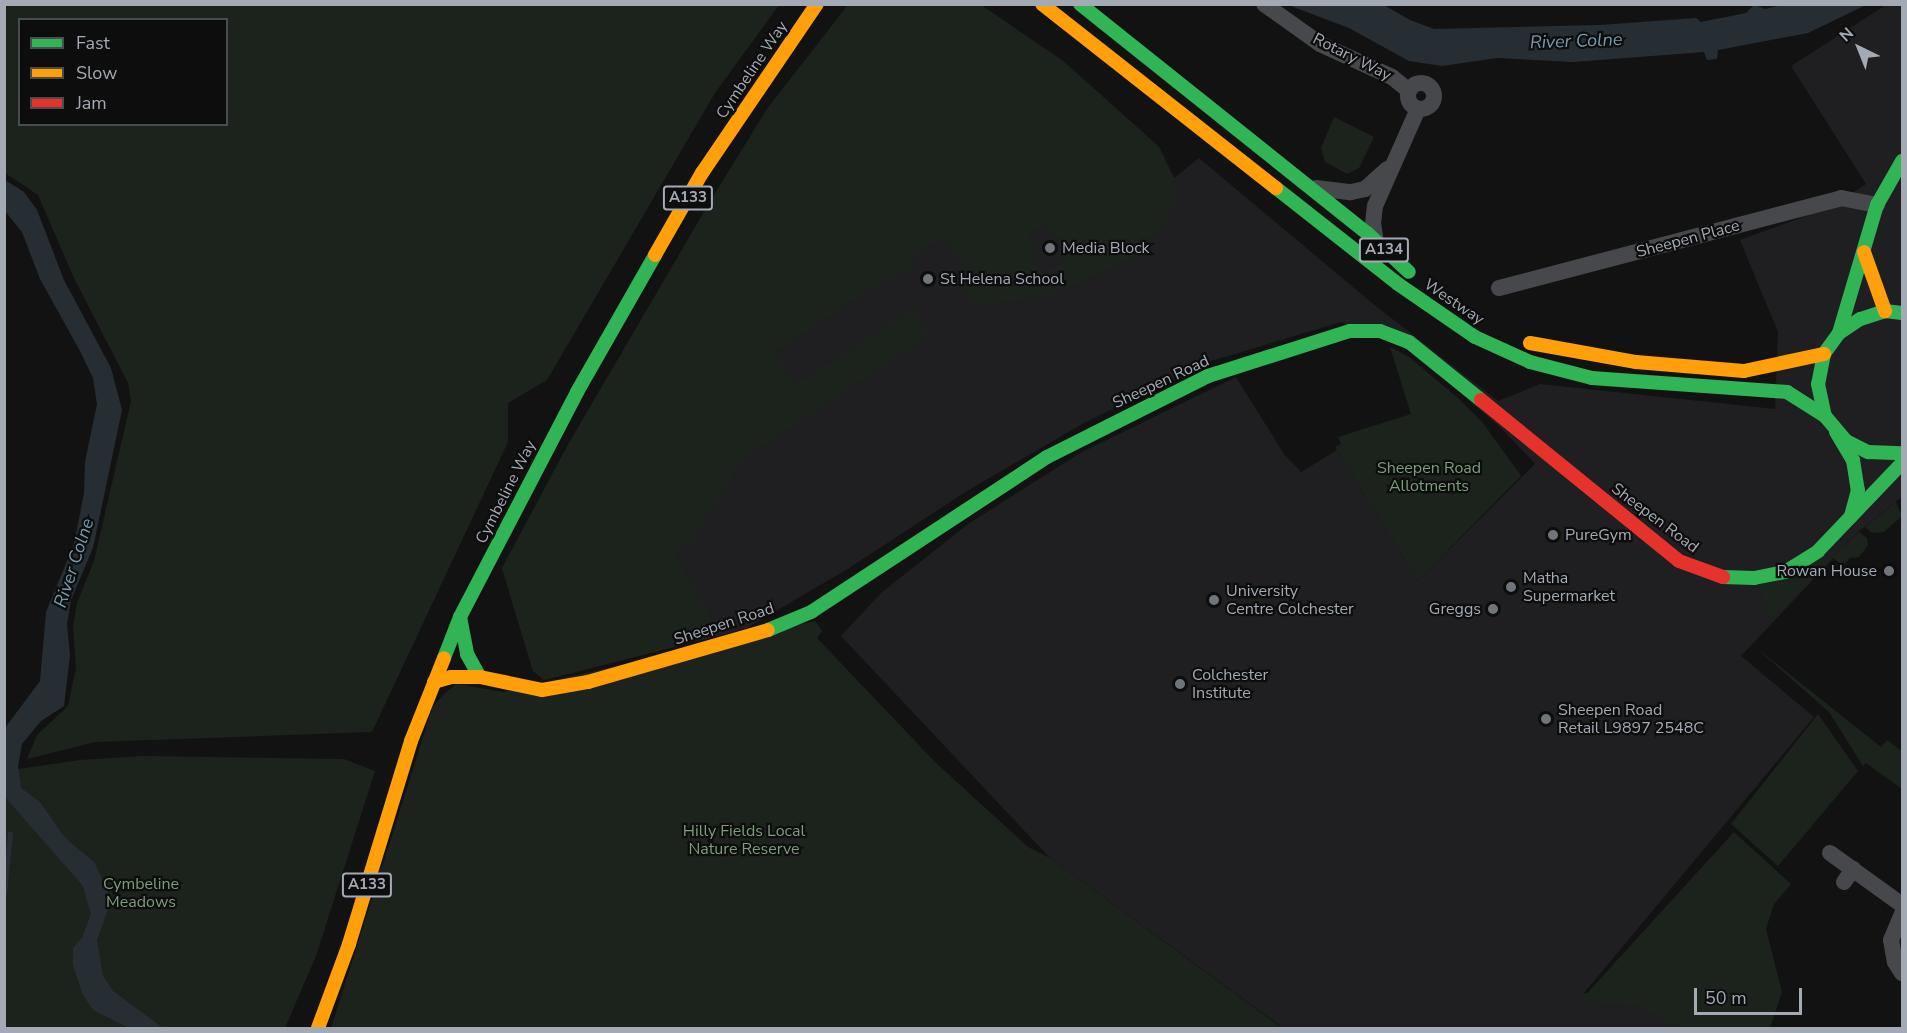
<!DOCTYPE html>
<html>
<head>
<meta charset="utf-8">
<style>
  body { margin:0 }
  #map { position:relative; width:1907px; height:1033px; overflow:hidden; background:#121213; font-family:"Nunito Sans",sans-serif }
  div>[style] { position:absolute }
  .built>* { inset:0; background:#1f1f21 }
  .green>* { inset:0; background:#1c231d }
  .water>* { inset:0; background:#262e34 }
  .stream>* { height:4.5px; margin:-2.25px; padding:0 2.25px; transform-origin:2.25px; border-radius:2.25px; background:#262e34 }
  .street>* { height:16px; margin:-8px; padding:0 8px; transform-origin:8px; border-radius:8px; background:#47484b }
  .street>.ring { margin:-8px; padding:0; box-sizing:content-box; background:none; border:16px solid #47484b; border-radius:50% }
  .fast>* { height:14px; margin:-7px; padding:0 7px; transform-origin:7px; border-radius:7px; background:#30b455 }
  .slow>* { height:14px; margin:-7px; padding:0 7px; transform-origin:7px; border-radius:7px; background:#ff9f0a }
  .jam>* { height:14px; margin:-7px; padding:0 7px; transform-origin:7px; border-radius:7px; background:#e5322d }
  .dots>* { width:16px; height:16px; translate:-50% -50%; box-sizing:border-box; border:3px solid #0d0d0e; border-radius:50% }
  span { translate:-50% -50%; white-space:nowrap; text-align:center; line-height:1.15; -webkit-text-stroke:4.5px #0d0d0e; paint-order:stroke }
  .shield-label span { padding:2px 4px; background:#0d0d0e; border:2px solid; border-radius:4px; -webkit-text-stroke-width:0 }
  .shield-label { font-size:15px; color:#a3aab4; font-weight:700 }
  .street-label { font-size:16px; color:#a3aab4 }
  .poi-label { font-size:16px; color:#a3aab4 }
  .left { translate:0 -50%; text-align:left }
  .right { translate:-100% -50%; text-align:right }
  .park-label { font-size:16px; color:#7b9f7a }
  .water-label { font-size:18px; color:#7a9aaf; font-style:italic }
  .frame { position:absolute; inset:0; border:6px solid #a3aab4; pointer-events:none }
  .legend { position:absolute; left:18px; top:18px; width:210px; height:108px; box-sizing:border-box; background:#0d0d0e; border:2px solid #494c50; margin:0; padding:8px 10px; list-style:none; font-size:18px; color:#a3aab4 }
  .legend li { display:flex; align-items:center; gap:12px; height:30px }
  .legend b { width:30px; border:2px solid #494c50 }
  .north { position:absolute; left:1829px; top:18px; width:60px; height:60px; -webkit-text-stroke:4px #0d0d0e; paint-order:stroke; rotate:317deg; font-size:16px; font-weight:700; line-height:24px; text-align:center; color:#a3aab4 }
  .north::after { content:''; display:block; margin:auto; width:21px; height:27px; background:#a3aab4; clip-path:polygon(50% 0,100% 100%,50% 72%,0 100%) }
  .scale { position:absolute; left:1694px; top:988px; width:108px; height:27px; box-sizing:border-box; border:3px solid #a3aab4; border-top:0; padding-left:8px; font-size:18px; line-height:21px; white-space:nowrap; color:#a3aab4; -webkit-text-stroke:4px #0d0d0e; paint-order:stroke }
</style>
</head>
<body>
<div id="map">
  <div class="built">
    <div style="clip-path:polygon(848px 5px,981px 5px,1063px 61px,1137px 127px,1159px 147px,1174px 178px,1199px 158px,1372px 303px,1498px 401px,1540px 384px,1775px 409px,1778px 332px,1740px 240px,1831px 207px,1866px 184px,1791px 66px,1886px 5px,1902px 5px,1902px 497px,1858px 532px,1741px 656px,1814px 717px,1584px 993px,1638px 999px,1694px 1028px,1283px 1028px,1050px 858px,841px 636px,881px 593px,968px 524px,1080px 453px,1236px 377px,1284px 454px,1301px 472px,1337px 450px,1418px 581px,1535px 464px,1502px 429px,1412px 351px,1341px 322px,1208px 362px,1082px 424px,967px 491px,846px 570px,745px 629px,544px 680px,533px 671px,502px 568px,569px 443px,711px 200px,767px 109px)"></div>
  </div>
  <div class="green">
    <div style="clip-path:polygon(evenodd,5px 4px,779px 5px,715px 93px,547px 380px,508px 403px,508px 442px,372px 732px,95px 742px,27px 759px,37px 735px,68px 706px,76px 668px,73px 627px,77px 603px,94px 561px,131px 401px,128px 383px,74px 278px,38px 195px,5px 173px,5px 4px,20px 20px,226px 20px,226px 124px,20px 124px,20px 20px)"></div>
    <div style="clip-path:polygon(evenodd,848px 5px,981px 5px,1063px 61px,1159px 147px,1174px 178px,1177px 205px,1144px 247px,1122px 263px,1049px 296px,974px 306px,955px 278px,966px 269px,943px 237px,913px 257px,918px 264px,890px 281px,888px 278px,775px 352px,796px 384px,913px 309px,929px 336px,743px 459px,691px 544px,683px 542px,673px 552px,721px 635px,544px 680px,533px 671px,502px 568px,569px 443px,711px 200px,767px 109px,848px 5px,1046px 223px,1065px 250px,1060px 254px,1064px 260px,1042px 275px,1030px 258px,1039px 251px,1028px 235px,1046px 223px)"></div>
    <div style="clip-path:polygon(1334px 117px,1374px 137px,1359px 168px,1347px 174px,1325px 162px,1321px 148px)"></div>
    <div style="clip-path:polygon(1390px 347px,1409px 357px,1459px 399px,1483px 423px,1521px 476px,1418px 581px,1335px 447px,1341px 444px,1338px 437px,1411px 414px)"></div>
    <div style="clip-path:polygon(1896px 502px,1902px 516px,1884px 532px,1872px 533px,1865px 527px)"></div>
    <div style="clip-path:polygon(1859px 532px,1867px 538px,1868px 545px,1859px 557px,1850px 558px,1843px 566px,1833px 558px)"></div>
    <div style="clip-path:polygon(1822px 558px,1827px 563px,1772px 619px,1762px 598px,1761px 583px)"></div>
    <div style="clip-path:polygon(815px 621px,822px 631px,817px 638px,936px 763px,1028px 847px,1050px 858px,1282px 1028px,331px 1028px,433px 706px,446px 692px,457px 684px,503px 692px)"></div>
    <div style="clip-path:polygon(1753px 645px,1881px 747px,1887px 740px,1902px 751px,1902px 789px,1866px 763px,1863px 766px,1829px 712px)"></div>
    <div style="clip-path:polygon(1818px 714px,1858px 771px,1778px 866px,1731px 824px)"></div>
    <div style="clip-path:polygon(143px 756px,344px 759px,375px 771px,316px 956px,285px 1028px,5px 1028px,5px 771px,80px 760px)"></div>
    <div style="clip-path:polygon(1734px 832px,1791px 884px,1774px 904px,1766px 929px,1782px 992px,1770px 1028px,1679px 1028px,1639px 1006px,1580px 1001px)"></div>
  </div>
  <div class="water">
    <div style="clip-path:polygon(1787px 4px,1866px 5px,1808px 33px,1718px 50px,1717px 59px,1707px 60px,1704px 52px,1573px 62px,1497px 58px,1442px 66px,1409px 61px,1349px 28px,1288px 5px,1384px 5px,1410px 20px,1434px 29px,1600px 25px,1696px 18px,1701px 22px,1746px 13px,1754px 5px,1765px 9px)"></div>
    <div style="clip-path:polygon(5px 180px,24px 192px,37px 210px,64px 280px,111px 368px,122px 410px,93px 548px,71px 600px,67px 624px,70px 655px,64px 706px,41px 721px,22px 744px,18px 766px,21px 788px,40px 802px,65px 838px,94px 862px,107px 889px,108px 909px,97px 940px,103px 976px,113px 991px,163px 1028px,129px 1028px,93px 1010px,83px 995px,73px 965px,73px 948px,82px 938px,91px 914px,83px 886px,5px 797px,5px 728px,40px 681px,46px 612px,74px 544px,84px 493px,85px 462px,97px 404px,93px 378px,80px 351px,40px 279px,22px 232px,5px 211px)"></div>
  </div>
  <div class="stream">
    <div style="left:4px;top:894px;width:60px;rotate:-84.3deg"></div>
  </div>
  <div class="street">
    <div style="left:1264px;top:4px;width:69px;rotate:35.5deg"></div>
    <div style="left:1320px;top:44px;width:79px;rotate:24.6deg"></div>
    <div style="left:1392px;top:77px;width:22px;rotate:39deg"></div>
    <div class="ring" style="left:1408px;top:83px;width:10px;height:10px"></div>
    <div style="left:1316px;top:188px;width:35px;rotate:7deg"></div>
    <div style="left:1351px;top:192px;width:14px;rotate:-12deg"></div>
    <div style="left:1365px;top:189px;width:30px;rotate:-42deg"></div>
    <div style="left:1376px;top:242px;width:18px;rotate:-99deg"></div>
    <div style="left:1373px;top:224px;width:18px;rotate:-84deg"></div>
    <div style="left:1375px;top:206px;width:106px;rotate:-66.1deg"></div>
    <div style="left:1499px;top:288px;width:354px;rotate:-14.7deg"></div>
    <div style="left:1841px;top:198px;width:37px;rotate:11deg"></div>
    <div style="left:1830px;top:853px;width:89px;rotate:35.8deg"></div>
    <div style="left:1844px;top:882px;width:16px;rotate:-55deg"></div>
    <div style="left:1902px;top:914px;width:28px;rotate:113deg"></div>
    <div style="left:1891px;top:940px;width:22px;rotate:80deg"></div>
    <div style="left:1895px;top:962px;width:13px;rotate:58deg"></div>
  </div>
  <div class="fast">
    <div style="left:1080px;top:4px;width:367px;rotate:38.6deg"></div>
    <div style="left:1367px;top:233px;width:57px;rotate:42.9deg"></div>
    <div style="left:1276px;top:188px;width:155px;rotate:38.2deg"></div>
    <div style="left:1398px;top:284px;width:93px;rotate:34.5deg"></div>
    <div style="left:1475px;top:337px;width:60px;rotate:24.4deg"></div>
    <div style="left:1530px;top:362px;width:64px;rotate:14.5deg"></div>
    <div style="left:1592px;top:378px;width:196px;rotate:4.1deg"></div>
    <div style="left:1787px;top:392px;width:45px;rotate:32.3deg"></div>
    <div style="left:1902px;top:313px;width:17px;rotate:-173deg"></div>
    <div style="left:1885px;top:311px;width:26px;rotate:162deg"></div>
    <div style="left:1860px;top:319px;width:25px;rotate:146deg"></div>
    <div style="left:1839px;top:333px;width:26px;rotate:126deg"></div>
    <div style="left:1824px;top:354px;width:31px;rotate:101deg"></div>
    <div style="left:1818px;top:384px;width:33px;rotate:78deg"></div>
    <div style="left:1825px;top:416px;width:33px;rotate:50deg"></div>
    <div style="left:1846px;top:441px;width:25px;rotate:27deg"></div>
    <div style="left:1868px;top:452px;width:34px;rotate:2deg"></div>
    <div style="left:1839px;top:333px;width:134px;rotate:-73.5deg"></div>
    <div style="left:1877px;top:205px;width:51px;rotate:-60.4deg"></div>
    <div style="left:1836px;top:432px;width:33px;rotate:59deg"></div>
    <div style="left:1853px;top:460px;width:30px;rotate:81deg"></div>
    <div style="left:1858px;top:490px;width:28px;rotate:105deg"></div>
    <div style="left:1723px;top:577px;width:31px;rotate:2deg"></div>
    <div style="left:1754px;top:578px;width:32px;rotate:-11deg"></div>
    <div style="left:1785px;top:572px;width:39px;rotate:-32deg"></div>
    <div style="left:1818px;top:551px;width:122px;rotate:-46.3deg"></div>
    <div style="left:460px;top:617px;width:38px;rotate:79deg"></div>
    <div style="left:467px;top:654px;width:26px;rotate:61deg"></div>
    <div style="left:768px;top:630px;width:47px;rotate:-22.7deg"></div>
    <div style="left:811px;top:612px;width:282px;rotate:-33.3deg"></div>
    <div style="left:1047px;top:457px;width:180px;rotate:-26.7deg"></div>
    <div style="left:1208px;top:376px;width:149px;rotate:-17.6deg"></div>
    <div style="left:1350px;top:331px;width:30px"></div>
    <div style="left:1380px;top:331px;width:31px;rotate:21deg"></div>
    <div style="left:1409px;top:342px;width:92px;rotate:38.9deg"></div>
    <div style="left:444px;top:658px;width:44px;rotate:-68.7deg"></div>
    <div style="left:460px;top:617px;width:254px;rotate:-62.5deg"></div>
    <div style="left:577px;top:392px;width:158px;rotate:-60.3deg"></div>
  </div>
  <div class="slow">
    <div style="left:1042px;top:4px;width:298px;rotate:38.2deg"></div>
    <div style="left:1864px;top:252px;width:63px;rotate:70.4deg"></div>
    <div style="left:655px;top:255px;width:95px;rotate:-60.2deg"></div>
    <div style="left:702px;top:173px;width:204px;rotate:-55.8deg"></div>
    <div style="left:1530px;top:343px;width:108px;rotate:10.2deg"></div>
    <div style="left:1636px;top:362px;width:108px;rotate:4.8deg"></div>
    <div style="left:1744px;top:371px;width:82px;rotate:-12deg"></div>
    <div style="left:434px;top:682px;width:18px;rotate:-16deg"></div>
    <div style="left:451px;top:677px;width:29px"></div>
    <div style="left:480px;top:677px;width:63px;rotate:11.8deg"></div>
    <div style="left:542px;top:690px;width:47px;rotate:-9.9deg"></div>
    <div style="left:588px;top:682px;width:187px;rotate:-16.1deg"></div>
    <div style="left:318px;top:1028px;width:90px;rotate:-69.7deg"></div>
    <div style="left:349px;top:944px;width:212px;rotate:-73deg"></div>
    <div style="left:411px;top:741px;width:89px;rotate:-68.3deg"></div>
  </div>
  <div class="jam">
    <div style="left:1481px;top:400px;width:255px;rotate:39.1deg"></div>
    <div style="left:1679px;top:561px;width:47px;rotate:20deg"></div>
  </div>
  <div class="dots">
    <div style="left:1050px;top:248px;background:#70757c"></div>
    <div style="left:928px;top:279px;background:#70757c"></div>
    <div style="left:1553px;top:535px;background:#70757c"></div>
    <div style="left:1889px;top:571px;background:#70757c"></div>
    <div style="left:1511px;top:587px;background:#70757c"></div>
    <div style="left:1214px;top:600px;background:#70757c"></div>
    <div style="left:1493px;top:609px;background:#70757c"></div>
    <div style="left:1180px;top:684px;background:#70757c"></div>
    <div style="left:1546px;top:719px;background:#70757c"></div>
  </div>
  <div class="shield-label">
    <span style="left:688px;top:198px">A133</span>
    <span style="left:1384px;top:250px">A134</span>
    <span style="left:367px;top:885px">A133</span>
  </div>
  <div class="street-label">
    <span style="left:1352px;top:57px;rotate:27deg">Rotary Way</span>
    <span style="left:752px;top:70px;rotate:-56deg">Cymbeline Way</span>
    <span style="left:1688px;top:239px;rotate:-15deg">Sheepen Place</span>
    <span style="left:1454px;top:302px;rotate:34deg">Westway</span>
    <span style="left:1161px;top:382px;rotate:-25deg">Sheepen Road</span>
    <span style="left:506px;top:492px;rotate:-63deg">Cymbeline Way</span>
    <span style="left:1655px;top:518px;rotate:37deg">Sheepen Road</span>
    <span style="left:724px;top:624px;rotate:-18deg">Sheepen Road</span>
  </div>
  <div class="poi-label">
    <span class="left" style="left:1062px;top:248px">Media Block</span>
    <span class="left" style="left:940px;top:279px">St Helena School</span>
    <span class="left" style="left:1565px;top:535px">PureGym</span>
    <span class="right" style="left:1877px;top:571px">Rowan House</span>
    <span class="left" style="left:1523px;top:587px">Matha<br>Supermarket</span>
    <span class="left" style="left:1226px;top:600px">University<br>Centre Colchester</span>
    <span class="right" style="left:1481px;top:609px">Greggs</span>
    <span class="left" style="left:1192px;top:684px">Colchester<br>Institute</span>
    <span class="left" style="left:1558px;top:719px">Sheepen Road<br>Retail L9897 2548C</span>
  </div>
  <div class="park-label">
    <span style="left:1429px;top:477px">Sheepen Road<br>Allotments</span>
    <span style="left:744px;top:840px">Hilly Fields Local<br>Nature Reserve</span>
    <span style="left:141px;top:893px">Cymbeline<br>Meadows</span>
  </div>
  <div class="water-label">
    <span style="left:1576px;top:41px;rotate:-2deg">River Colne</span>
    <span style="left:74px;top:563px;rotate:-72deg">River Colne</span>
  </div>
  <div class="frame"></div>
  <ul class="legend">
  <li><b style="height:8px;background:#30b455"></b>Fast</li>
  <li><b style="height:8px;background:#ff9f0a"></b>Slow</li>
  <li><b style="height:8px;background:#e5322d"></b>Jam</li>
  </ul>
  <div class="north">N</div>
  <div class="scale">50 m</div>
</div>
</body>
</html>
